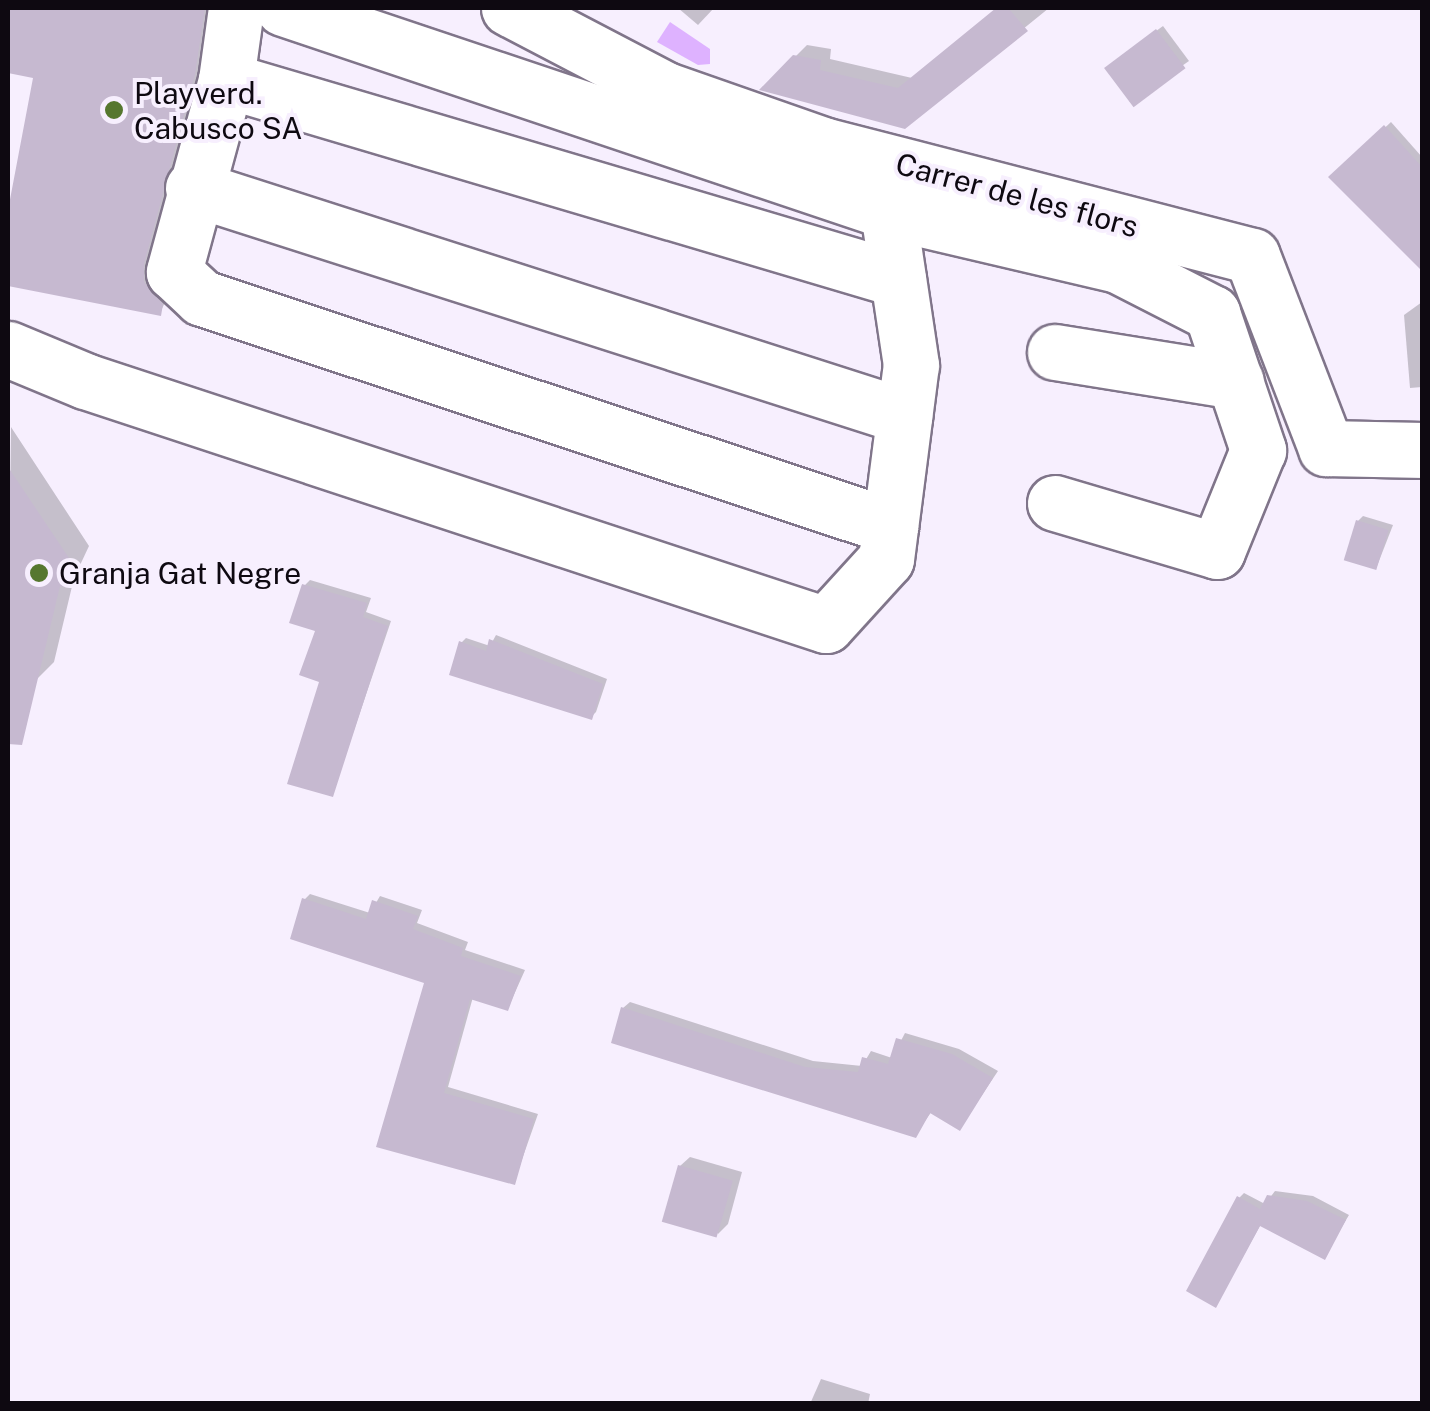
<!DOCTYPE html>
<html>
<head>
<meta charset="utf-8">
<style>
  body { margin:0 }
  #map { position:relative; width:1430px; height:1411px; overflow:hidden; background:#f7effe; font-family:"Public Sans",sans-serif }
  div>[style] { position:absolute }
  .water>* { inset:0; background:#deb2ff }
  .shadow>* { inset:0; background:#0003 }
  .building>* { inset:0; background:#c6b9d0; transform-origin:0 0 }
  .roads { filter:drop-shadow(2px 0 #80758a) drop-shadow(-2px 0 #80758a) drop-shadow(0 2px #80758a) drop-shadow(0 -2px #80758a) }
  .minor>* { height:55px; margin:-27.5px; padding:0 27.5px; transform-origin:27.5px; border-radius:27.5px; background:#fff }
  .dots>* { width:28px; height:28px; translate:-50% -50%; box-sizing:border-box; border:5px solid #f7effe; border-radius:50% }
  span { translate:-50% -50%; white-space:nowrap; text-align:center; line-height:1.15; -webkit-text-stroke:8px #f7effe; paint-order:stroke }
  .poi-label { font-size:30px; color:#0e0911 }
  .left { translate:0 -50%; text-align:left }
  .street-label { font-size:30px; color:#0e0911 }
  .frame { position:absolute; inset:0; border:10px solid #0e0911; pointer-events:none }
</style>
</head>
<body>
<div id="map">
  <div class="water">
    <div style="clip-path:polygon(670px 22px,710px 49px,710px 64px,698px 65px,657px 42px)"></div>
  </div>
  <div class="shadow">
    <div style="clip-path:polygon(8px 8px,208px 8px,200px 66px,148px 257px,149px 276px,167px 298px,160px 313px,8px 283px,8px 223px,36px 76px,8px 71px)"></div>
    <div style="clip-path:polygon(678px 8px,714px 8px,698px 25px)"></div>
    <div style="clip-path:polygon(998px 8px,1049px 8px,904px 126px,764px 88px,807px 45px,831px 49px,830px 59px,912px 78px)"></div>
    <div style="clip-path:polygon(1163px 26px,1189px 61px,1130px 102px,1112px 63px)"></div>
    <div style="clip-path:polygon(1391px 122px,1422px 157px,1422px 268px,1332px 177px)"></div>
    <div style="clip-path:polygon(1422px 302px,1422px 387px,1410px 388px,1404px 315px)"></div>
    <div style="clip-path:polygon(11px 427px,89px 546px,74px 578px,54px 662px,36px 680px,8px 673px)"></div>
    <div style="clip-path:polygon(1363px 516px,1393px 525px,1377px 566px,1358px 521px)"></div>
    <div style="clip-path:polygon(310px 580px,371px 598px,366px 612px,391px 621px,332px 795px,318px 629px,305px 585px)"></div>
    <div style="clip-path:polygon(496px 635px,607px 679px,596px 712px,591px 717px,461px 643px,466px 638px,490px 646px)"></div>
    <div style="clip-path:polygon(310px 894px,370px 913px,380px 896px,422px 910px,417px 923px,468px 942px,465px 950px,525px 970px,508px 1008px,473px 997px,448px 1087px,538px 1114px,514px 1182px,379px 1145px,427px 981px,304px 900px)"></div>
    <div style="clip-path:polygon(630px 1002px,813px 1061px,862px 1066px,871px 1051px,892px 1058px,905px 1033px,959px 1049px,998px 1071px,960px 1128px,932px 1111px,915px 1135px,623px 1008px)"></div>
    <div style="clip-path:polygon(690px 1157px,742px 1172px,728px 1224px,718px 1234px,680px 1166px)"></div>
    <div style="clip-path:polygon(1275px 1191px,1313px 1196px,1349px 1215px,1324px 1257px,1261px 1224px,1216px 1305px,1239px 1198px,1244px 1193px,1265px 1204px)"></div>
    <div style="clip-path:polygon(821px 1379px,870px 1394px,868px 1404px,810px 1404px)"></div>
  </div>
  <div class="building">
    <div style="clip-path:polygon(8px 8px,205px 8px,195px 74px,144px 264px,144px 282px,163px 304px,161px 316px,8px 286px,8px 210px,33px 78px,8px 73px)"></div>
    <div style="clip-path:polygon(996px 8px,1008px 8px,1028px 31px,905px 129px,759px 90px,793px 55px,821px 60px,820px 70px,898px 88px)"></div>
    <div style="left:1156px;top:29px;width:49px;height:65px;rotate:53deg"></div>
    <div style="clip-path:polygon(1384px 125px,1422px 167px,1422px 271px,1328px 177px)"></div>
    <div style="clip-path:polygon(8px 467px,73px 564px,68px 588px,60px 586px,22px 745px,8px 744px)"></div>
    <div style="left:1356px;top:520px;width:34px;height:42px;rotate:17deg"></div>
    <div style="clip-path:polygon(302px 584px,367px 603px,363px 617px,388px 626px,333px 797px,287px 784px,319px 682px,299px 675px,315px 631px,289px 623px)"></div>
    <div style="clip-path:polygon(489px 639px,603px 684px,592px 720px,449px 675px,459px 641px,486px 651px)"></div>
    <div style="clip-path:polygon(302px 898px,366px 919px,372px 900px,418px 916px,413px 929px,463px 948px,461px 956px,521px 976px,508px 1011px,470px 999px,444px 1093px,534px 1119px,515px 1185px,376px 1147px,424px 983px,290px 939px)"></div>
    <div style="clip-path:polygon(621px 1007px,805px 1067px,858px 1072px,862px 1057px,888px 1064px,896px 1038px,952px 1054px,993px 1078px,960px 1131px,930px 1113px,916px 1138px,611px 1043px)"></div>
    <div style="left:678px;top:1165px;width:57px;height:59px;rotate:16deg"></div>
    <div style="clip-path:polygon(1267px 1195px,1307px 1201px,1346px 1220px,1325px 1260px,1260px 1226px,1216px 1308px,1186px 1291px,1237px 1196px,1260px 1209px)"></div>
  </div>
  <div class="roads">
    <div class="minor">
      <div style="left:236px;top:8px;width:73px;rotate:97.9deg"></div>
      <div style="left:226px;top:80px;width:199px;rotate:105.2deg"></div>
      <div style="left:174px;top:272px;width:38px;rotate:43deg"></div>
      <div style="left:202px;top:298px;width:725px;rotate:18.33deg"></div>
      <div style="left:283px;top:8px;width:638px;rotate:18.55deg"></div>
      <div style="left:888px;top:211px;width:236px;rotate:13.2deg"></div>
      <div style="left:1118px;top:265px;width:106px;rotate:27.1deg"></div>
      <div style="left:1212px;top:313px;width:145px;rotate:71.4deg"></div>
      <div style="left:1258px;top:450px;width:109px;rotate:112.1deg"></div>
      <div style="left:1217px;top:551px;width:169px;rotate:-163.5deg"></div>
      <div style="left:509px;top:8px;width:177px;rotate:27.6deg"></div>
      <div style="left:666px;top:90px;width:166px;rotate:19.3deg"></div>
      <div style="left:823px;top:145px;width:443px;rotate:14.5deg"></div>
      <div style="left:1252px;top:256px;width:206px;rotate:68.9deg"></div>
      <div style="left:1326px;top:448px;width:96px;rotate:1.2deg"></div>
      <div style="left:226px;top:80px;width:701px;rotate:16.5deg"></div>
      <div style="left:193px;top:188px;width:747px;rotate:17.78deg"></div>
      <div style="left:8px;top:349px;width:83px;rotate:22.6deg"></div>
      <div style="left:85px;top:381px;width:780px;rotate:18.23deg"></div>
      <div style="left:826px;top:625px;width:89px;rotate:-47.7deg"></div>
      <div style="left:886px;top:559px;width:196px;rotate:-82.7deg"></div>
      <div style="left:911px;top:365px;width:156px;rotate:-98.5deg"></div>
      <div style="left:1055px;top:352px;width:183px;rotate:9.1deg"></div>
    </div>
  </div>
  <div class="dots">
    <div style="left:114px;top:110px;background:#56772f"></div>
    <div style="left:39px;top:573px;background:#56772f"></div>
  </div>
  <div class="poi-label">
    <span class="left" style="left:134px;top:110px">Playverd.<br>Cabusco SA</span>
    <span class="left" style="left:59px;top:573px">Granja Gat Negre</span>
  </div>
  <div class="street-label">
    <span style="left:1017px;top:195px;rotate:15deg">Carrer de les flors</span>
  </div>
  <div class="frame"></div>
</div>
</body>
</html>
